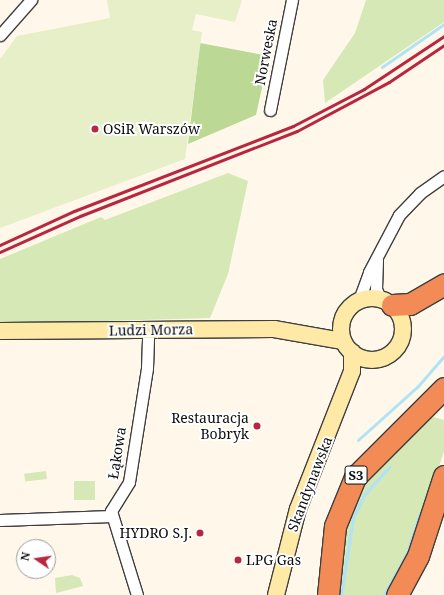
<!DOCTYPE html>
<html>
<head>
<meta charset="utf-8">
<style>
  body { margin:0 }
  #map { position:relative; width:444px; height:595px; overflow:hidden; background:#fff8ea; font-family:"Noto Serif",serif }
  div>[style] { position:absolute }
  .green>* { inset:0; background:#d5e8b5; transform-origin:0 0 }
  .forest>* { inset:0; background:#bbd895 }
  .pitch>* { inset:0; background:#e6efc7 }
  .stream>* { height:3px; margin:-1.5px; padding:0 1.5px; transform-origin:1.5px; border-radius:1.5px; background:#b0e3f5 }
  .roads { filter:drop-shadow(1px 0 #3f3f3f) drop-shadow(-1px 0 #3f3f3f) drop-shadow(0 1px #3f3f3f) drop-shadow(0 -1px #3f3f3f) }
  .street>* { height:11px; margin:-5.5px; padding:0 5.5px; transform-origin:5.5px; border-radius:5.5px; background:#fff }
  .secondary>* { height:16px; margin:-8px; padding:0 8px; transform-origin:8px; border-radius:8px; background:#feeaa6 }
  .secondary>.ring { margin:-8px; padding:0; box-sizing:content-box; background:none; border:16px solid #feeaa6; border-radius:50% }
  .highway>* { height:21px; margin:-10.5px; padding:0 10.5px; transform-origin:10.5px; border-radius:10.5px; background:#f28b55 }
  .rail>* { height:3px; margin:-1.5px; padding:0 1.5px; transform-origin:1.5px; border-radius:1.5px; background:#b9263e }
  .dots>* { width:11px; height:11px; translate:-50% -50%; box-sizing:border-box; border:2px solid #fff; border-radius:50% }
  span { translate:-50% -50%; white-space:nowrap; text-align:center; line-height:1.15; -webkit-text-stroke:4px #fff; paint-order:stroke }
  .shield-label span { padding:1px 3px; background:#fff; border:1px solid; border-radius:3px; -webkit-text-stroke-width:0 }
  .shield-label { font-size:13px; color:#0c0c0c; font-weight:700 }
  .street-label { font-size:14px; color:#0c0c0c }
  .poi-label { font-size:14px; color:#0c0c0c }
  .left { translate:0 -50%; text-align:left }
  .right { translate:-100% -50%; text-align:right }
  .north { position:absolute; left:16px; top:539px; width:40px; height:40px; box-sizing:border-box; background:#fff; border:1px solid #9e9e9e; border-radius:50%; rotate:283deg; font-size:11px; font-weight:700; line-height:16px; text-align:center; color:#0c0c0c }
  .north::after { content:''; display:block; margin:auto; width:14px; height:18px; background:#b9263e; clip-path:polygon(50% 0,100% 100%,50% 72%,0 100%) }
</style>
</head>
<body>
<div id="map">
  <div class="green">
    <div style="clip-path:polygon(366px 0,444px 0,444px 22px,325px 103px,323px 80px,355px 33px)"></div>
    <div style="clip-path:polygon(228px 173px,248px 181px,228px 274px,210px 318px,0 324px,0 259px,101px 217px,105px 220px)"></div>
    <div style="clip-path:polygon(430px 416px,444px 420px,444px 451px,420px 528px,398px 578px,386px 595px,338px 595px,347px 518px,365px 478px)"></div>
    <div style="left:46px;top:471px;width:8px;height:22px;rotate:83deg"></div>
    <div style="left:74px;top:481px;width:21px;height:19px"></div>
    <div style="clip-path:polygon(72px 575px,80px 578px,83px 586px,56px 593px,55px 578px)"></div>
  </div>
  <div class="forest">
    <div style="clip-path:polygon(200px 43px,269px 56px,256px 115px,188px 144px)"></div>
  </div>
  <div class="pitch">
    <div style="clip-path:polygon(107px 0,242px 0,235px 22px,196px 14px,192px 30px,202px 32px,185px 159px,0 228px,0 59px,17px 36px,110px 18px)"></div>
  </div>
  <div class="stream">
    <div style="left:382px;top:67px;width:75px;rotate:-34.7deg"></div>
    <div style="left:358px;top:440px;width:81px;rotate:-42deg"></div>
    <div style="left:418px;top:386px;width:40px;rotate:-49deg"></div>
    <div style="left:341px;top:595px;width:78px;rotate:-81.1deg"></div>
    <div style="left:353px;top:518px;width:25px;rotate:-64deg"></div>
    <div style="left:364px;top:495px;width:38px;rotate:-48deg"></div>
    <div style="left:384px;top:595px;width:48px;rotate:-61.3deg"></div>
    <div style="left:407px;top:553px;width:42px;rotate:-72deg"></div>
  </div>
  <div class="roads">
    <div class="street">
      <div style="left:0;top:35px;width:47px;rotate:-48.5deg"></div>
      <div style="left:270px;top:110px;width:112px;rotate:-78.7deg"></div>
      <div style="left:377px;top:260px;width:29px;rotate:92deg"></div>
      <div style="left:376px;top:289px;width:10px;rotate:66deg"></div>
      <div style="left:359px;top:300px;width:30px;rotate:-70deg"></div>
      <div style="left:369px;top:272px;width:64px;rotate:-62.2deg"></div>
      <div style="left:399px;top:215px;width:30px;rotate:-46deg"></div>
      <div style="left:420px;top:193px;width:29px;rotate:-35deg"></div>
      <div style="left:0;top:520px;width:112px;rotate:-2deg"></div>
      <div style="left:137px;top:595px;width:88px;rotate:-107.2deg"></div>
      <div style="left:111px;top:511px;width:34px;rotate:-58deg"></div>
      <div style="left:129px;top:482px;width:115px;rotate:-81deg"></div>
      <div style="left:147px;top:368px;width:37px;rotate:-88deg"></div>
    </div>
    <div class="secondary">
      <div class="ring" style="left:341px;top:298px;width:46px;height:46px"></div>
      <div style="left:0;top:331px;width:274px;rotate:-0.4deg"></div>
      <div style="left:274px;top:329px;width:70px;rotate:9.9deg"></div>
      <div style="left:276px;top:595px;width:89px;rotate:-75.7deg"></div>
      <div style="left:298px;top:509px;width:148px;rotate:-68.6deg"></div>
      <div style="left:352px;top:371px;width:19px;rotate:-90deg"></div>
    </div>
    <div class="highway">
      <div style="left:392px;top:305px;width:18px;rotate:-3deg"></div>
      <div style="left:410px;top:304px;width:39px;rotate:-30deg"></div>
      <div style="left:328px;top:595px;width:69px;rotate:-84.2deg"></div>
      <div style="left:335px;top:526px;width:53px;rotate:-67.8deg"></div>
      <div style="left:355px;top:477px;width:126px;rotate:-45deg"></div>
      <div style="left:397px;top:595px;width:44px;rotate:-61.7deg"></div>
      <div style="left:418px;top:556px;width:84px;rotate:-72deg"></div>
    </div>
  </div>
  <div class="rail">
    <div style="left:0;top:245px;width:81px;rotate:-24.7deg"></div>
    <div style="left:74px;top:211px;width:235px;rotate:-21.2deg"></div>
    <div style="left:293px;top:126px;width:80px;rotate:-27.5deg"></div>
    <div style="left:364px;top:89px;width:96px;rotate:-33.5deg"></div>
    <div style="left:0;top:252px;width:88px;rotate:-24.2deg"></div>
    <div style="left:80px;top:216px;width:233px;rotate:-21.4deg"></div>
    <div style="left:297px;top:131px;width:104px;rotate:-28deg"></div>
    <div style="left:389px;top:82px;width:66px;rotate:-33.9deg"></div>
  </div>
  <div class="dots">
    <div style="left:95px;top:129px;background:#b9263e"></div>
    <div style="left:257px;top:426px;background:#b9263e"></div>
    <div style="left:200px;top:533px;background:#b9263e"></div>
    <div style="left:238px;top:560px;background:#b9263e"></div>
  </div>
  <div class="shield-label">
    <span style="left:356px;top:475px">S3</span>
  </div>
  <div class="street-label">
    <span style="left:266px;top:52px;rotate:-79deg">Norweska</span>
    <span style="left:151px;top:330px;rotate:-1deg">Ludzi Morza</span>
    <span style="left:117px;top:453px;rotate:-81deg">Łąkowa</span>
    <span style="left:310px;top:484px;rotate:-69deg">Skandynawska</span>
  </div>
  <div class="poi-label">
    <span class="left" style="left:103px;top:129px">OSiR Warszów</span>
    <span class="right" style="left:249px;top:426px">Restauracja<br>Bobryk</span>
    <span class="right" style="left:192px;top:533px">HYDRO S.J.</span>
    <span class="left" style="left:246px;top:560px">LPG Gas</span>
  </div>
  <div class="north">N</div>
</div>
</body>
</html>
